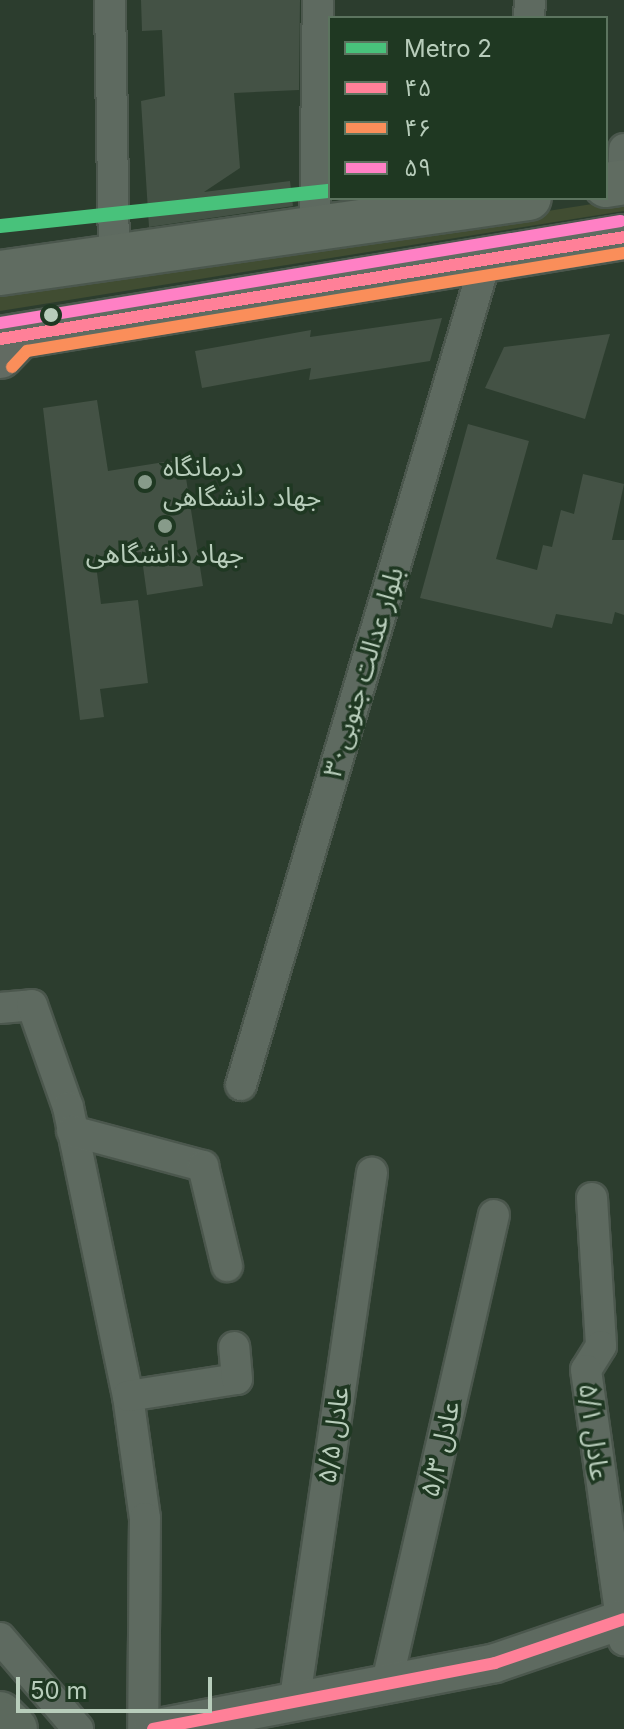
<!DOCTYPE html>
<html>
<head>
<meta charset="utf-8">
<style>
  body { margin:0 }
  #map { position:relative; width:624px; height:1729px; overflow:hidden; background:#2c3d2e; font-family:Inter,"Noto Sans Arabic",sans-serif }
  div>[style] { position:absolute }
  .green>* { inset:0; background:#414d32 }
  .building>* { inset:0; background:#445245 }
  .roads { filter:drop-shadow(2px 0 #4b574d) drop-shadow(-2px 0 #4b574d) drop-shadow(0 2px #4b574d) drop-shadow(0 -2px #4b574d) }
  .minor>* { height:30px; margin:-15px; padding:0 15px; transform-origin:15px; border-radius:15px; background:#5e6a60 }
  .tertiary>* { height:38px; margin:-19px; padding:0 19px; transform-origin:19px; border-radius:19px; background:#5e6a60 }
  .secondary>* { height:44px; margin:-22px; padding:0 22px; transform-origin:22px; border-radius:22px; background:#5c695d }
  .primary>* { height:44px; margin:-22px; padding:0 22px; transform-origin:22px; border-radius:22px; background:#606c61 }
  .trunk>* { height:44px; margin:-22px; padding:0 22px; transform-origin:22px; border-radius:22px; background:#626b62 }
  .bus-1>* { height:12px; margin:-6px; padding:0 6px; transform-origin:6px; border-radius:6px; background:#ff8098 }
  .bus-2>* { height:12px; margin:-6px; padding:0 6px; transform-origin:6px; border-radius:6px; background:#fa8e5a }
  .bus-3>* { height:12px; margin:-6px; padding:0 6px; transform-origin:6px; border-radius:6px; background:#ff80c5 }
  .metro-1>* { height:14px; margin:-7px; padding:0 7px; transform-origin:7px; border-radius:7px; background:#48c27b }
  .dots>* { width:22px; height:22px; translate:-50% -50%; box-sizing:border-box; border:4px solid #1f3822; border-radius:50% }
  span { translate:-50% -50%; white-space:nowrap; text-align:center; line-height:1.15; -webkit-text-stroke:7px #1f3822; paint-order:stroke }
  .poi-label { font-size:26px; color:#b8cdbb }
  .left { translate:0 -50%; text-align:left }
  .street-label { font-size:26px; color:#b8cdbb }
  .legend { position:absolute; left:328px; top:16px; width:280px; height:184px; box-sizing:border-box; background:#1f3822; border:2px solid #5c745f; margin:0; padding:10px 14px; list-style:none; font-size:24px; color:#b8cdbb }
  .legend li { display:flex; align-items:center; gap:16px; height:40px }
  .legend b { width:40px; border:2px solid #5c745f }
  .scale { position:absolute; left:16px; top:1677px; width:196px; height:36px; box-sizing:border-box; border:4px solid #b8cdbb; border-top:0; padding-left:10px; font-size:24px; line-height:28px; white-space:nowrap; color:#b8cdbb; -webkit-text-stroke:6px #1f3822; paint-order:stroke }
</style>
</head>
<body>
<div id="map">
  <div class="green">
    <div style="clip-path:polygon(624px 199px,624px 211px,0 311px,0 297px)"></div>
  </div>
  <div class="building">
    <div style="clip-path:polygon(141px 0,300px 0,299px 90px,234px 93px,240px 168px,204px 192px,290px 181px,293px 206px,149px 227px,141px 101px,165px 96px,162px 30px,142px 31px)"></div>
    <div style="clip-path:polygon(442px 318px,430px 361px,309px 380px,311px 368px,202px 388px,195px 351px,311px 330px,310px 337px)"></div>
    <div style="clip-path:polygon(610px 334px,585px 419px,485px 388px,504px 347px)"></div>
    <div style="clip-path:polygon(97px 400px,108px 471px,183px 459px,203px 586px,147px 595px,141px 552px,95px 557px,101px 604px,138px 600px,148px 683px,100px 689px,104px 717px,80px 720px,43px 408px)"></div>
    <div style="clip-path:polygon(468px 424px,529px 441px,496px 559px,537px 570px,543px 545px,552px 547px,561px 510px,574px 514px,583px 474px,624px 484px,612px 540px,624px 540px,624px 615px,615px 612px,612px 624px,556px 614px,552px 628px,420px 598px)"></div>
  </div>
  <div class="roads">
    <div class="minor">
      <div style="left:110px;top:0;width:258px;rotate:89.1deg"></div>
      <div style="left:529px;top:18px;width:18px;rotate:-87deg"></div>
      <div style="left:623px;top:182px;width:33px;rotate:-88deg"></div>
      <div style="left:315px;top:232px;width:232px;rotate:-89.3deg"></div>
      <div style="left:0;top:1008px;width:32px;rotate:-5deg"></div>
      <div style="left:32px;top:1005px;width:108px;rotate:70.6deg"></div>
      <div style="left:68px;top:1107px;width:295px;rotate:78.3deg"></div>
      <div style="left:128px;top:1396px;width:123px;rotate:82.1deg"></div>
      <div style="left:145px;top:1518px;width:211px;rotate:90.5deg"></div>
      <div style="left:241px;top:1085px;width:862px;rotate:-73.48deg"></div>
      <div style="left:72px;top:1131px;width:136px;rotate:15deg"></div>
      <div style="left:203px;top:1166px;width:103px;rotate:76.5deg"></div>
      <div style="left:592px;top:1198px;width:148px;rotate:86.5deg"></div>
      <div style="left:601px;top:1346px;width:28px;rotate:122deg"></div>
      <div style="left:586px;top:1370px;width:273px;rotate:82deg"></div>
      <div style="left:128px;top:1396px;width:110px;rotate:-8.9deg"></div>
      <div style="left:237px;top:1379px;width:32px;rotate:-95deg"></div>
      <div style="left:0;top:1638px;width:120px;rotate:49.4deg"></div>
      <div style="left:387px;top:1682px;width:479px;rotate:-77.1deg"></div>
      <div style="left:295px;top:1698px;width:531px;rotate:-81.66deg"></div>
    </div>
    <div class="tertiary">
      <div style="left:153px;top:1729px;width:348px;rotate:-10.9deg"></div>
      <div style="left:495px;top:1663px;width:136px;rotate:-18.8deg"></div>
    </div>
    <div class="secondary">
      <div style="left:0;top:1714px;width:21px;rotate:45deg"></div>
    </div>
    <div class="primary">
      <div style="left:606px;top:185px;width:18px;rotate:-9deg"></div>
      <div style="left:0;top:273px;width:534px;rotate:-8.07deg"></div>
      <div style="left:0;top:339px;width:632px;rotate:-9.28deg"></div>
    </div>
    <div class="trunk">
      <div style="left:0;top:356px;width:28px;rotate:-46deg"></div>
    </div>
  </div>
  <div class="bus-1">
    <div style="left:0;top:339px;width:632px;rotate:-9.28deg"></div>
    <div style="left:153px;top:1729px;width:348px;rotate:-10.9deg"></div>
    <div style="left:495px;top:1663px;width:136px;rotate:-18.8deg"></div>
  </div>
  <div class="bus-2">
    <div style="left:12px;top:367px;width:22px;rotate:-47deg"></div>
    <div style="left:27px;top:351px;width:605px;rotate:-9.32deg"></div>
  </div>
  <div class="bus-3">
    <div style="left:0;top:323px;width:629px;rotate:-9.33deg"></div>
  </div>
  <div class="metro-1">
    <div style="left:0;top:226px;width:332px;rotate:-6.1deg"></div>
  </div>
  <div class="dots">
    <div style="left:51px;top:315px;background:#b8cdbb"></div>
    <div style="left:145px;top:482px;background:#879b8a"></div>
    <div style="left:165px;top:526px;background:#879b8a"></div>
  </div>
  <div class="poi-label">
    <span class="left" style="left:163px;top:482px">درمانگاه<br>جهاد دانشگاهی</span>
    <span style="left:165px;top:554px">جهاد دانشگاهی</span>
  </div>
  <div class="street-label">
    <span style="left:363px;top:672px;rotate:-73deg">بلوار عدالت جنوبی۳۰</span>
    <span style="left:594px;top:1432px;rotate:83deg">عادل ۵/۱</span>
    <span style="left:333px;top:1435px;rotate:-82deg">عادل ۵/۵</span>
    <span style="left:440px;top:1449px;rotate:-77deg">عادل ۵/۳</span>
  </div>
  <ul class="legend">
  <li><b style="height:10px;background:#48c27b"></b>Metro 2</li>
  <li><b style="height:10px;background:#ff8098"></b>۴۵</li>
  <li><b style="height:10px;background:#fa8e5a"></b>۴۶</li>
  <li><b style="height:10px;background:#ff80c5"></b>۵۹</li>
  </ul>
  <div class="scale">50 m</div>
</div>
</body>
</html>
